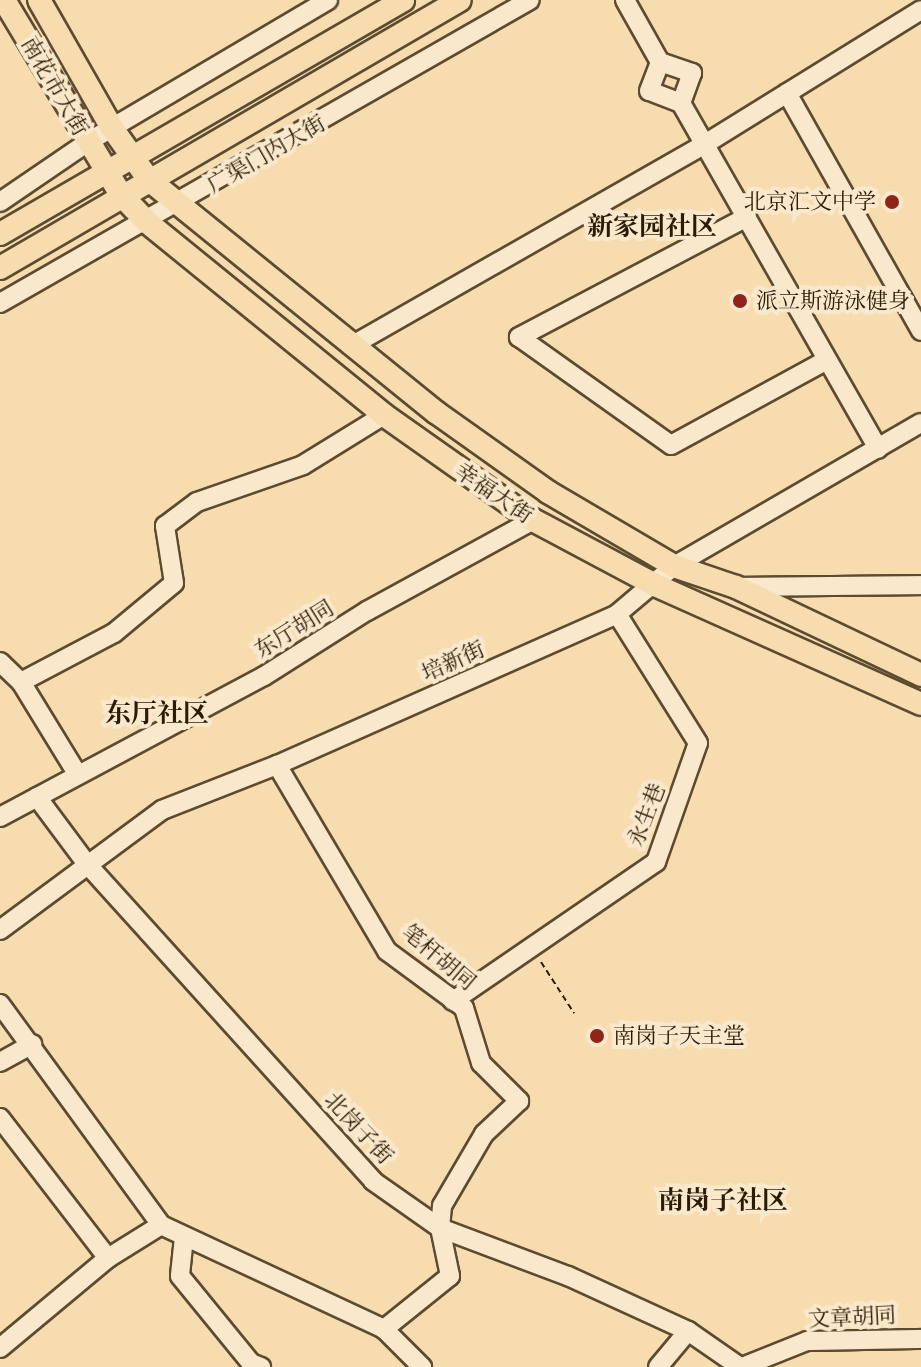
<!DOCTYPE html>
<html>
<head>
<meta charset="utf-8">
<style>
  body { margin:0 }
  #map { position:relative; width:921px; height:1367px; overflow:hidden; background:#f7dcb0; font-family:"Libre Caslon Text","Noto Serif SC",serif }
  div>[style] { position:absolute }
  .path>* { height:2px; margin-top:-1px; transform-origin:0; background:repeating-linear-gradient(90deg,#2a1b05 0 6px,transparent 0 10px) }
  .roads { filter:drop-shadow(2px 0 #5d4b30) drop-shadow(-2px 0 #5d4b30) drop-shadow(0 2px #5d4b30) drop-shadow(0 -2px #5d4b30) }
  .minor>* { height:18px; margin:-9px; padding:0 9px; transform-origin:9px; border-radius:9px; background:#fae8cc }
  .major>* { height:22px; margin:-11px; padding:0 11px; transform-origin:11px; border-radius:11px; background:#f7dcb0 }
  .dots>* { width:22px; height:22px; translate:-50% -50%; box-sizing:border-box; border:4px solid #fae8cc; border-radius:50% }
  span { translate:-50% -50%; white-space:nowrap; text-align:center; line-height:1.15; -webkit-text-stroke:8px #fae8cc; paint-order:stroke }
  .street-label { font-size:22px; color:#2a1b05 }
  .poi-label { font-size:22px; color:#2a1b05 }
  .right { translate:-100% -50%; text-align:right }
  .left { translate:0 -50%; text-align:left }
  .quarter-label { font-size:26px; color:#2a1b05; font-weight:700 }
</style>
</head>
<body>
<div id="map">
  <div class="path">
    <div style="left:541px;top:962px;width:61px;rotate:57.1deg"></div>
  </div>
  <div class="roads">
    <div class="minor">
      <div style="left:625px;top:0;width:71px;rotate:60.6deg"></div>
      <div style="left:660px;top:62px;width:34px;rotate:19deg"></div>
      <div style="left:692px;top:73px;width:32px;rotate:110deg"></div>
      <div style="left:681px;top:103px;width:34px;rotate:-159deg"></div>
      <div style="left:649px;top:91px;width:31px;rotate:-69deg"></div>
      <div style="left:787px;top:93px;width:273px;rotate:60.6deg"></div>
      <div style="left:681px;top:103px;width:398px;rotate:60.3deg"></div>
      <div style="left:0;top:202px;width:107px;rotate:-34.3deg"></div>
      <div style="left:88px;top:142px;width:279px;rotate:-30.6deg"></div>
      <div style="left:747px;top:217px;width:258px;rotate:152.2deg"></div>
      <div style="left:519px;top:337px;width:186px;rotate:35.4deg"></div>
      <div style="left:671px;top:445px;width:175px;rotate:-28.6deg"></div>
      <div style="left:0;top:303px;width:610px;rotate:-29.76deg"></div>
      <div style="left:351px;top:346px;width:408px;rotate:-29.7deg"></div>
      <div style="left:705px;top:144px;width:254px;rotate:-31.8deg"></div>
      <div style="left:742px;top:587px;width:179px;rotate:-0.6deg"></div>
      <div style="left:0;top:662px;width:29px;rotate:44deg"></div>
      <div style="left:21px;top:682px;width:109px;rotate:58.5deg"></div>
      <div style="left:21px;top:682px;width:105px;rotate:-27.8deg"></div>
      <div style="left:114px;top:633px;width:78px;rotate:-39.8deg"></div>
      <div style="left:174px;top:583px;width:58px;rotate:-99deg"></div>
      <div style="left:165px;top:526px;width:40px;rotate:-37deg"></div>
      <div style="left:197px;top:502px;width:112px;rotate:-19.2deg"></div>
      <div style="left:303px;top:465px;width:95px;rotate:-31.7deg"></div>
      <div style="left:277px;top:765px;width:216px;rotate:59.4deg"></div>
      <div style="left:387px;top:951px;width:96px;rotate:36.5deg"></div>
      <div style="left:464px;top:1008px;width:58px;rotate:72.8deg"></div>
      <div style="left:481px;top:1063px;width:54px;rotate:45deg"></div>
      <div style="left:519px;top:1101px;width:48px;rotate:136.7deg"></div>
      <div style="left:484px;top:1134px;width:83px;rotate:120.3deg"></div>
      <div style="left:442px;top:1206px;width:22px;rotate:95deg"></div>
      <div style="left:440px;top:1228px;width:49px;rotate:78.2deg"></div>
      <div style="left:450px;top:1276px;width:85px;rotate:141.2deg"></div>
      <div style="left:37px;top:797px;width:84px;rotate:53.3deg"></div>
      <div style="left:87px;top:864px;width:427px;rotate:47.9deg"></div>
      <div style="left:373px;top:1181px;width:82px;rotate:35deg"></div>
      <div style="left:440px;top:1228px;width:137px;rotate:20.6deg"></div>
      <div style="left:568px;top:1276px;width:132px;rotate:24.6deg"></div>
      <div style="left:688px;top:1331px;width:63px;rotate:34.7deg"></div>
      <div style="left:0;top:817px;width:299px;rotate:-28.1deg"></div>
      <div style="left:264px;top:676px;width:122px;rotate:-32.3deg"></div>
      <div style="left:367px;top:611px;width:189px;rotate:-28.7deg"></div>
      <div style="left:0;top:930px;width:202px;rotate:-36.5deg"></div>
      <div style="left:162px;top:810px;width:123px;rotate:-21.4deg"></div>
      <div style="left:277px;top:765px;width:372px;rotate:-23.9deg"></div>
      <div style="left:617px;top:614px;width:75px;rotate:-40.1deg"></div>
      <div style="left:674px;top:566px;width:285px;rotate:-30.1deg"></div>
      <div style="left:453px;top:1001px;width:246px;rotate:-34.4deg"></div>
      <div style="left:656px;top:862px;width:126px;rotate:-70.6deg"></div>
      <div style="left:698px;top:743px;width:152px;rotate:-122.1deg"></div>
      <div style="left:0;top:1004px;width:273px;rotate:53.9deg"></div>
      <div style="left:161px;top:1225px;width:246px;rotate:25deg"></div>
      <div style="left:384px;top:1329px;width:54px;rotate:45deg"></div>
      <div style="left:0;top:1062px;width:37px;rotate:-29deg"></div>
      <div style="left:0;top:1118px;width:177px;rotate:52.4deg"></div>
      <div style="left:108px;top:1258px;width:62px;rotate:-31.9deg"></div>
      <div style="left:184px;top:1237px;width:39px;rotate:96deg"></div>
      <div style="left:180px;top:1276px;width:112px;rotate:50.8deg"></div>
      <div style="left:251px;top:1363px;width:11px;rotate:22deg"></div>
      <div style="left:0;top:1348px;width:141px;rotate:-39.8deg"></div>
      <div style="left:658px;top:1367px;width:47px;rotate:-50.2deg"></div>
      <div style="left:742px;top:1367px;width:70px;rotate:-21.8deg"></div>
      <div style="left:807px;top:1341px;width:114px;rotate:-1deg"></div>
    </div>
    <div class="major">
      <div style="left:4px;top:0;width:229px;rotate:59deg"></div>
      <div style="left:122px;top:196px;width:37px;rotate:46deg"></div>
      <div style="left:148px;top:223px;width:304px;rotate:39.1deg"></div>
      <div style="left:384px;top:415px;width:182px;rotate:35.2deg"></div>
      <div style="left:533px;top:520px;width:138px;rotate:28deg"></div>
      <div style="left:655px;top:585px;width:291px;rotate:24.1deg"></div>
      <div style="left:39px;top:0;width:147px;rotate:60.3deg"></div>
      <div style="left:112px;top:128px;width:64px;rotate:54.6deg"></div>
      <div style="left:149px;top:180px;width:370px;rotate:39deg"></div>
      <div style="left:437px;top:413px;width:136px;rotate:35.4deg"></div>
      <div style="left:548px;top:492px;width:146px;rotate:30.4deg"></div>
      <div style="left:674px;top:566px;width:65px;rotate:18.7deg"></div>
      <div style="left:736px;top:587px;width:205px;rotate:25.4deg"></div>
      <div style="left:0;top:234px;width:466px;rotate:-30.1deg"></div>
      <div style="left:0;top:268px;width:532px;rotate:-30.23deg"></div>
    </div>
  </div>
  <div class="dots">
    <div style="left:892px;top:202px;background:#8f2418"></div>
    <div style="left:740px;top:301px;background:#8f2418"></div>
    <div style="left:597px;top:1036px;background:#8f2418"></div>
  </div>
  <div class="street-label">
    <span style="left:55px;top:86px;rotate:60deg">南花市大街</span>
    <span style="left:266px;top:154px;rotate:-30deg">广渠门内大街</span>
    <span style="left:494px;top:493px;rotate:34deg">幸福大街</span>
    <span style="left:294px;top:629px;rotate:-32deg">东厅胡同</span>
    <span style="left:453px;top:661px;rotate:-24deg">培新街</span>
    <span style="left:646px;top:815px;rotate:-69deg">永生巷</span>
    <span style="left:439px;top:957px;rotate:40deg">笔杆胡同</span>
    <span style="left:359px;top:1128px;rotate:47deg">北岗子街</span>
    <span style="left:852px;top:1317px;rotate:-3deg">文章胡同</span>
  </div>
  <div class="poi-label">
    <span class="right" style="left:876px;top:202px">北京汇文中学</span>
    <span class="left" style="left:756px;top:301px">派立斯游泳健身</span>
    <span class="left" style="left:613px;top:1036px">南岗子天主堂</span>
  </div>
  <div class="quarter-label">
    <span style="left:652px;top:227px">新家园社区</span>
    <span style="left:157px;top:714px">东厅社区</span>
    <span style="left:723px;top:1201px">南岗子社区</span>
  </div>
</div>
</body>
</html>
